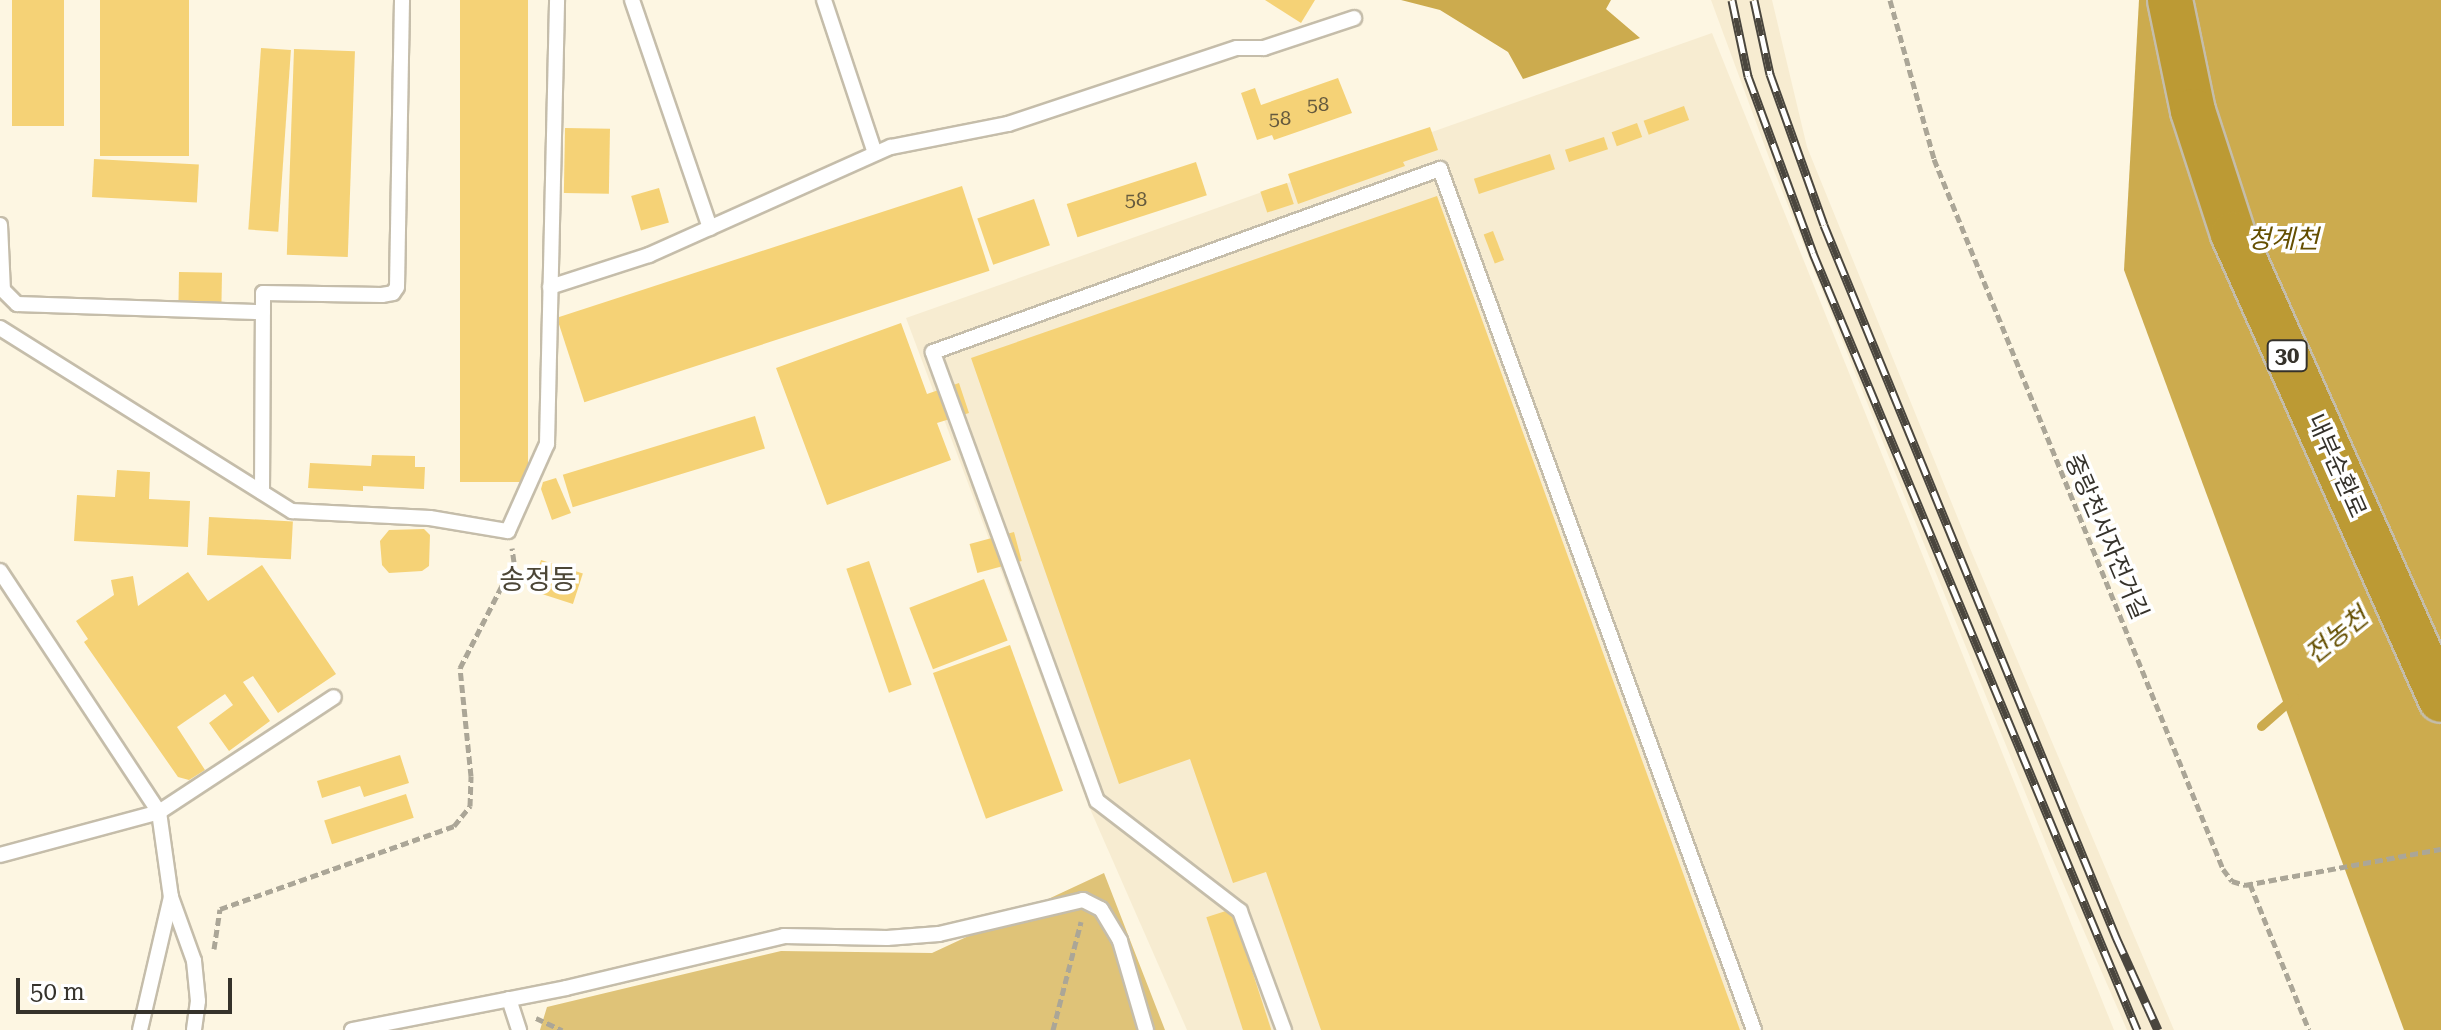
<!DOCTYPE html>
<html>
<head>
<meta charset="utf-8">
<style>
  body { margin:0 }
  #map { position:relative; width:2441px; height:1030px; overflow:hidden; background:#fdf6e2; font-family:"Roboto Serif","Noto Sans KR",serif }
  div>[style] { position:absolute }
  .built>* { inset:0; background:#f7ecd1 }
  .green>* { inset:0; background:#dfc378 }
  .water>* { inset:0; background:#ccab4e }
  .stream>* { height:9px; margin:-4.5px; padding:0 4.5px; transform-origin:4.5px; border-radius:4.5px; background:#ccab4e }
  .building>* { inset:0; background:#f5d276; transform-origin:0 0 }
  .path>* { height:5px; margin-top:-2.5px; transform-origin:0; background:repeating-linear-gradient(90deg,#aba697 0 8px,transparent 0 12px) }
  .roads { filter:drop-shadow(2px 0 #c5bdaa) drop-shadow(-2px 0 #c5bdaa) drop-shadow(0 2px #c5bdaa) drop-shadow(0 -2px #c5bdaa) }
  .lane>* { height:14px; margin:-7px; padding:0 7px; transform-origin:7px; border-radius:7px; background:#fff }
  .highway>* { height:44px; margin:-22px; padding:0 22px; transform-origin:22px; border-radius:22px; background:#bc9a34 }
  .rail>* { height:9px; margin-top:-4.5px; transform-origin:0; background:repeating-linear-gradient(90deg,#fff 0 18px,#4a463e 0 36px); box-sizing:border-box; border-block:2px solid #4a463e }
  span { translate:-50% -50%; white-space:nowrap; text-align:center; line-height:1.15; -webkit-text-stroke:7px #fff; paint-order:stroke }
  .number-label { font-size:20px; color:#655a3e }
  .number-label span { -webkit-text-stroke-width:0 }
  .shield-label span { padding:2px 6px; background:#fff; border:2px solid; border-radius:6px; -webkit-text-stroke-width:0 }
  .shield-label { font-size:22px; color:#35322b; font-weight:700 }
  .street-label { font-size:24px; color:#35322b }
  .water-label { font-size:26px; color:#654f01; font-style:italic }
  .quarter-label { font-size:28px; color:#4c4636 }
  .scale { position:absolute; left:16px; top:978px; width:216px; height:36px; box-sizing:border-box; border:4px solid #35322b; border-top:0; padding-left:10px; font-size:24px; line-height:28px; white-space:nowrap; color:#35322b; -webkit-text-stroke:6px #fff; paint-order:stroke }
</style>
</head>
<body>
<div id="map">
  <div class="built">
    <div style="clip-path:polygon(1711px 0,1772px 0,1807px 147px,1972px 553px,2174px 1030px,2127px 1030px,2049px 851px,1909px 507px,1771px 163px)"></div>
    <div style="clip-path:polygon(1712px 33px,2114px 1030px,1187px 1030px,1091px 811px,906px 318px)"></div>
  </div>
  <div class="green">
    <div style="clip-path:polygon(1104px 873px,1165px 1030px,540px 1030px,547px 1007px,781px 951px,932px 953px)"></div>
  </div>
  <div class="water">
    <div style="clip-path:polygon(1401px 0,1611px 0,1606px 9px,1640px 38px,1523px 79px,1508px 52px,1440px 10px)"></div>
    <div style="clip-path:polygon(2139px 0,2441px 0,2441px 1030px,2404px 1030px,2124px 270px)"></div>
  </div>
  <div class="stream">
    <div style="left:2261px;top:726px;width:44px;rotate:-41.3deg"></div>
  </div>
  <div class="building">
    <div style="left:12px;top:0;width:52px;height:126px"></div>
    <div style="left:100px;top:0;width:89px;height:156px"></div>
    <div style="left:460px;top:0;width:68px;height:482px"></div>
    <div style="clip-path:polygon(1265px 0,1315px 0,1301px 23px)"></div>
    <div style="left:261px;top:48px;width:30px;height:182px;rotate:4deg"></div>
    <div style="left:294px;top:49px;width:61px;height:206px;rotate:2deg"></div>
    <div style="clip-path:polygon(1338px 78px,1352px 113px,1274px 140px,1272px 135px,1257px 140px,1241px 93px,1255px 88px,1261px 105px)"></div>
    <div style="left:1684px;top:106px;width:15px;height:43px;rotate:70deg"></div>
    <div style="left:1637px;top:123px;width:15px;height:27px;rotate:70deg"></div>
    <div style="clip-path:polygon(1430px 127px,1438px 150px,1403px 162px,1405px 166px,1298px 204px,1288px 174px)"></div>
    <div style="left:565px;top:128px;width:45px;height:65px;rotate:1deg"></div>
    <div style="left:1604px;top:137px;width:13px;height:41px;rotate:72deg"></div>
    <div style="left:1550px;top:154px;width:16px;height:80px;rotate:72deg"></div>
    <div style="left:94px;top:159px;width:105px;height:38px;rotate:3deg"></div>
    <div style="left:1196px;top:162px;width:35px;height:136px;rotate:72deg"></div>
    <div style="left:1287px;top:183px;width:22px;height:28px;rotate:72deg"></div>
    <div style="left:962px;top:186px;width:89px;height:426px;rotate:72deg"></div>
    <div style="left:659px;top:188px;width:36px;height:29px;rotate:74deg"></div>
    <div style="clip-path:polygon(1437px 196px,1740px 1030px,1321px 1030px,1266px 872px,1233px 883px,1190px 759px,1119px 784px,971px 358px)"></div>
    <div style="left:1034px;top:199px;width:49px;height:60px;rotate:71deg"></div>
    <div style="left:1493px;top:231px;width:31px;height:10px;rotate:69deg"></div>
    <div style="left:179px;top:272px;width:43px;height:32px;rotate:1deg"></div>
    <div style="clip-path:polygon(901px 323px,927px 394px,959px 383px,969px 413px,937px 423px,951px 460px,827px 505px,776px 368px)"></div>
    <div style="left:755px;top:416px;width:34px;height:201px;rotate:73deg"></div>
    <div style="clip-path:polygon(372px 455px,415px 456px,415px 467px,425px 467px,424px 489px,363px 486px,363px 491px,308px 488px,310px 463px,371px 466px)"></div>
    <div style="clip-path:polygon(117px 470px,150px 472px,149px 499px,190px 501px,188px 547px,74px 541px,77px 495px,115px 497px)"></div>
    <div style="clip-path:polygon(556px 478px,571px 513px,552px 520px,541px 489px,543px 482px)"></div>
    <div style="left:209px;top:517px;width:84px;height:38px;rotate:3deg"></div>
    <div style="clip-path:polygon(424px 529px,430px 535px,429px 566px,422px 571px,389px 573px,382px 565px,380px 541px,389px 530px)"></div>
    <div style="left:1014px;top:532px;width:30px;height:46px;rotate:75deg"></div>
    <div style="left:541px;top:560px;width:44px;height:32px;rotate:18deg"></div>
    <div style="left:869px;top:561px;width:131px;height:24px;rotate:71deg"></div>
    <div style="clip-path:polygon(262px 565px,336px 674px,278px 713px,253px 676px,243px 682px,270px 721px,229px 751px,209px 723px,233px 705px,225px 694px,177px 727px,205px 770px,189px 780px,178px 777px,84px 642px,88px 639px,76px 621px,114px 595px,111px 580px,133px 576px,138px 606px,188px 572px,208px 601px)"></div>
    <div style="left:984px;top:579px;width:66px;height:80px;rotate:69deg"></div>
    <div style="left:1010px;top:645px;width:155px;height:82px;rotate:70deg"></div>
    <div style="clip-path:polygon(400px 755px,409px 783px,364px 797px,360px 786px,322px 798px,317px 781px)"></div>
    <div style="left:406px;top:794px;width:25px;height:86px;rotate:72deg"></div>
    <div style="left:1232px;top:909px;width:127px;height:27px;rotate:72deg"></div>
  </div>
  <div class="path">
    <div style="left:1890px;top:0;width:165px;rotate:74.5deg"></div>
    <div style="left:1934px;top:159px;width:767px;rotate:67.85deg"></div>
    <div style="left:2223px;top:869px;width:15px;rotate:53deg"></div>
    <div style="left:2232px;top:881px;width:14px;rotate:17deg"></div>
    <div style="left:2245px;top:885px;width:199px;rotate:-10.4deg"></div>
    <div style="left:2250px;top:884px;width:157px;rotate:68deg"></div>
    <div style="left:214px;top:949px;width:40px;rotate:-81.5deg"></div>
    <div style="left:220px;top:909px;width:248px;rotate:-19.5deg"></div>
    <div style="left:454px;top:826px;width:26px;rotate:-51deg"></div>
    <div style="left:470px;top:806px;width:30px;rotate:-88deg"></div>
    <div style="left:471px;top:776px;width:109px;rotate:-95.8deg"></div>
    <div style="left:460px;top:668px;width:119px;rotate:-63deg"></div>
    <div style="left:514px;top:562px;width:14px;rotate:-98deg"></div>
    <div style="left:536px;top:1018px;width:29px;rotate:25deg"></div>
    <div style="left:1053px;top:1030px;width:112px;rotate:-75.5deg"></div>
  </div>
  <div class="roads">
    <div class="lane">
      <div style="left:632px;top:0;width:241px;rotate:71.1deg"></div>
      <div style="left:824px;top:0;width:161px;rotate:71.6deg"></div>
      <div style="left:0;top:225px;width:65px;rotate:87.4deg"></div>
      <div style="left:3px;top:290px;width:20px;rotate:45deg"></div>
      <div style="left:17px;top:304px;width:246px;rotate:1.9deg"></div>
      <div style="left:550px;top:287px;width:104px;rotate:-17.9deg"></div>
      <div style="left:649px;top:255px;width:265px;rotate:-24.1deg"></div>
      <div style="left:891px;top:147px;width:119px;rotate:-11.1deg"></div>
      <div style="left:1008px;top:124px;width:241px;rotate:-18.4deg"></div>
      <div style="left:1237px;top:48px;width:27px"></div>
      <div style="left:1264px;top:48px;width:95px;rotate:-18.4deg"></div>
      <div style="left:0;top:328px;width:345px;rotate:32.1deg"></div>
      <div style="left:292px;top:511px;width:138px;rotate:2.9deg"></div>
      <div style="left:430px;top:518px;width:79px;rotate:9.5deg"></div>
      <div style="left:508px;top:531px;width:95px;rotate:-65.9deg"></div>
      <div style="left:547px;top:444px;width:444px;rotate:-88.7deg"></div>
      <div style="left:262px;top:492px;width:199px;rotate:-89.7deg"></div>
      <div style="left:263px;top:293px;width:119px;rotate:1deg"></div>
      <div style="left:382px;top:295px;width:11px;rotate:-10deg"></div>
      <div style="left:393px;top:293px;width:7px;rotate:-56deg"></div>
      <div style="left:397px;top:287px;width:287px;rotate:-89deg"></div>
      <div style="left:0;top:571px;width:289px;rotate:56.6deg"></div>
      <div style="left:159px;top:812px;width:86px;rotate:82deg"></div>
      <div style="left:171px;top:897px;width:68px;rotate:70.2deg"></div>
      <div style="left:194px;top:961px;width:40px;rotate:84.3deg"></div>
      <div style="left:198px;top:1001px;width:29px;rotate:98deg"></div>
      <div style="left:0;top:855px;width:165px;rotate:-15.1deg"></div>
      <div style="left:159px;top:812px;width:209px;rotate:-33.3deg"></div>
      <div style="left:509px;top:999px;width:33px;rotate:72deg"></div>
      <div style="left:140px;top:1030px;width:137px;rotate:-76.9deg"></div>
      <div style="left:352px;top:1030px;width:218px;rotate:-11.1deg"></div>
      <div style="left:566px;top:988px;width:224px;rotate:-13.4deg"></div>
      <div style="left:784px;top:936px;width:103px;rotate:1.1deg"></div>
      <div style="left:887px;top:938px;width:52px;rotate:-4.4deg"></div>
      <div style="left:939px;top:934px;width:148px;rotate:-13.3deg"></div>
      <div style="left:1083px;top:900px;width:20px;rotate:27deg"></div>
      <div style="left:1101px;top:909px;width:37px;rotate:59deg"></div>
      <div style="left:1120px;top:941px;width:93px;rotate:73.7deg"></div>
      <div style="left:1284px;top:1030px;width:127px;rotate:-110.3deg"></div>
      <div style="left:1240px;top:911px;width:180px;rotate:-142.4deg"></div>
      <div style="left:1097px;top:801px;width:478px;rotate:-110.1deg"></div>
      <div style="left:933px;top:352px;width:539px;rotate:-19.85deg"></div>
      <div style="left:1440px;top:169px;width:916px;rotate:69.96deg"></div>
    </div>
    <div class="highway">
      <div style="left:2170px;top:0;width:113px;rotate:78.3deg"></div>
      <div style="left:2193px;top:111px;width:129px;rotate:72deg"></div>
      <div style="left:2233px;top:234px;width:510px;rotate:65.95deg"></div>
    </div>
  </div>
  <div class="rail">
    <div style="left:1732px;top:0;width:78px;rotate:78.1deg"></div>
    <div style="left:1748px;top:76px;width:189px;rotate:69.8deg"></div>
    <div style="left:1813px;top:253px;width:842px;rotate:67.36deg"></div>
    <div style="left:1754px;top:0;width:76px;rotate:77.8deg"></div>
    <div style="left:1770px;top:74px;width:160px;rotate:70.3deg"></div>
    <div style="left:1824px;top:225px;width:770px;rotate:67.7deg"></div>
    <div style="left:2116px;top:937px;width:102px;rotate:65.7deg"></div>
  </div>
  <div class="number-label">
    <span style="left:1318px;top:104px">58</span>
    <span style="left:1280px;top:118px">58</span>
    <span style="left:1136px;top:199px">58</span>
  </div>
  <div class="shield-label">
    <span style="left:2287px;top:356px">30</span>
  </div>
  <div class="street-label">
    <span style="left:2336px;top:466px;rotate:66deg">내부순환로</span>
    <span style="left:2106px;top:537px;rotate:67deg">중랑천서자전거길</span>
  </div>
  <div class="water-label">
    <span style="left:2283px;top:240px">청계천</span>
    <span style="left:2337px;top:636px;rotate:-39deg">전농천</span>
  </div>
  <div class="quarter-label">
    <span style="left:538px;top:580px">송정동</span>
  </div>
  <div class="scale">50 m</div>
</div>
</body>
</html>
